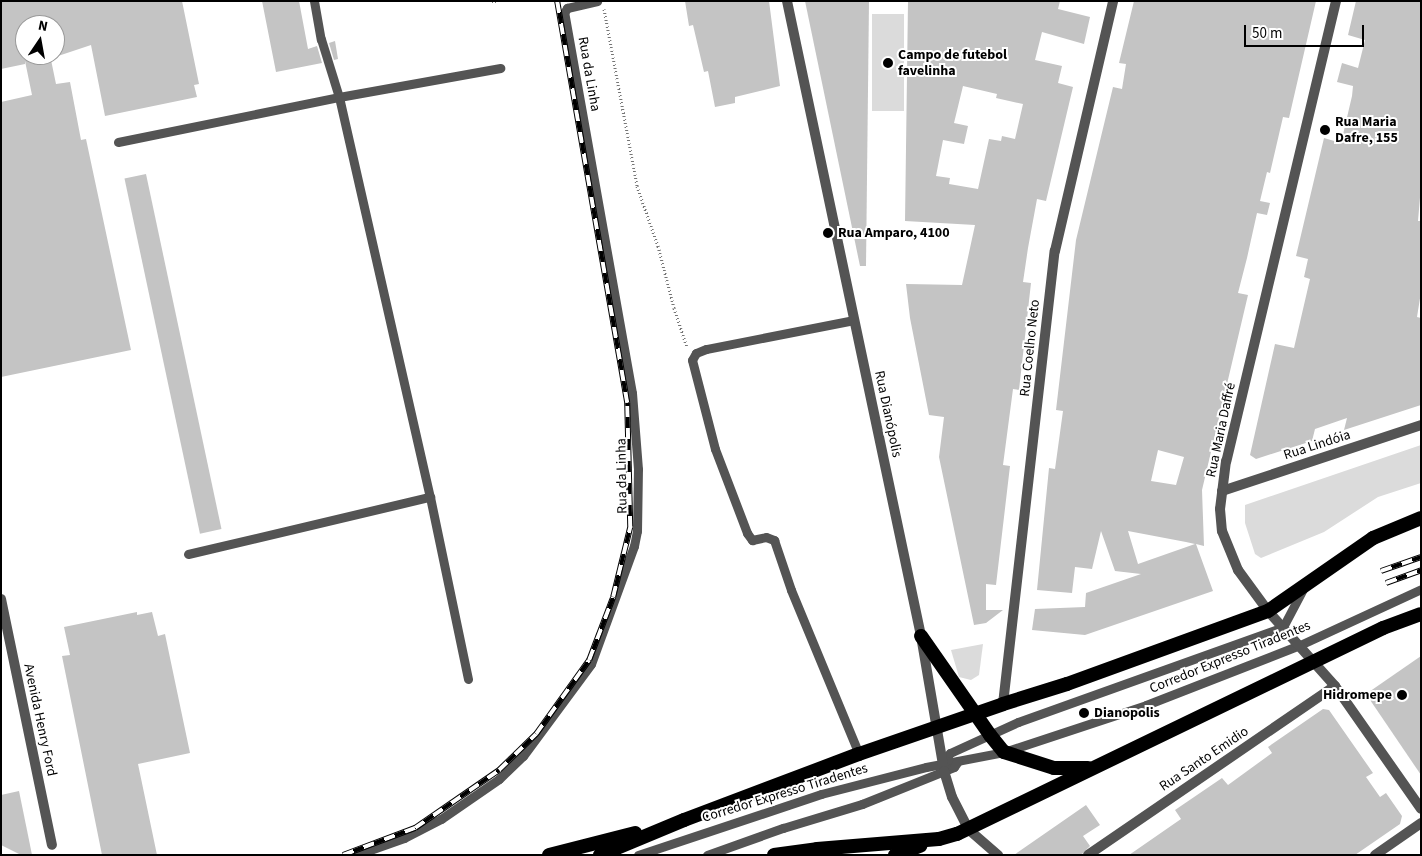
<!DOCTYPE html>
<html>
<head>
<meta charset="utf-8">
<style>
  body { margin:0 }
  #map { position:relative; width:1422px; height:856px; overflow:hidden; background:#fff; font-family:"Source Sans 3",sans-serif }
  div>[style] { position:absolute }
  .green>* { inset:0; background:#dbdbdb; transform-origin:0 0 }
  .building>* { inset:0; background:#c4c4c4; transform-origin:0 0 }
  .path>* { height:3px; margin-top:-1.5px; transform-origin:0; background:repeating-linear-gradient(90deg,#767676 0 1px,transparent 0 3.5px) }
  .service>* { height:9px; margin:-4.5px; padding:0 4.5px; transform-origin:4.5px; border-radius:4.5px; background:#545454 }
  .minor>* { height:10px; margin:-5px; padding:0 5px; transform-origin:5px; border-radius:5px; background:#545454 }
  .tertiary>* { height:10px; margin:-5px; padding:0 5px; transform-origin:5px; border-radius:5px; background:#545454 }
  .trunk>* { height:14px; margin:-7px; padding:0 7px; transform-origin:7px; border-radius:7px; background:#000 }
  .rail>* { height:5.5px; margin-top:-2.75px; transform-origin:0; background:repeating-linear-gradient(90deg,#fff 0 11px,#000 0 22px); box-sizing:border-box; border-block:1px solid #000 }
  .dots>* { width:14px; height:14px; translate:-50% -50%; box-sizing:border-box; border:2px solid #fff; border-radius:50% }
  span { translate:-50% -50%; white-space:nowrap; text-align:center; line-height:1.15; -webkit-text-stroke:4px #fff; paint-order:stroke }
  .poi-label { font-size:14px; color:#000; font-weight:700 }
  .left { translate:0 -50%; text-align:left }
  .right { translate:-100% -50%; text-align:right }
  .street-label { font-size:14px; color:#000 }
  .frame { position:absolute; inset:0; border:2px solid #000; pointer-events:none }
  .north { position:absolute; left:15px; top:15px; width:50px; height:50px; box-sizing:border-box; background:#fff; border:1px solid #999; border-radius:50%; rotate:12deg; font-size:14px; font-weight:700; line-height:20px; text-align:center; color:#000 }
  .north::after { content:''; display:block; margin:auto; width:18px; height:22px; background:#000; clip-path:polygon(50% 0,100% 100%,50% 72%,0 100%) }
  .scale { position:absolute; left:1244px; top:25px; width:120px; height:22px; box-sizing:border-box; border:2px solid #000; border-top:0; padding-left:6px; font-size:15px; line-height:18px; white-space:nowrap; color:#000; -webkit-text-stroke:4px #fff; paint-order:stroke }
</style>
</head>
<body>
<div id="map">
  <div class="green">
    <div style="left:904px;top:14px;width:97px;height:32px;rotate:90deg"></div>
    <div style="clip-path:polygon(1421px 445px,1421px 483px,1378px 497px,1324px 532px,1261px 558px,1255px 554px,1245px 523px,1245px 505px)"></div>
    <div style="clip-path:polygon(983px 644px,979px 675px,971px 680px,959px 677px,951px 650px)"></div>
  </div>
  <div class="building">
    <div style="clip-path:polygon(1px 1px,182px 1px,199px 84px,194px 85px,197px 97px,105px 116px,91px 45px,55px 57px,55px 25px,25px 25px,25px 55px,50px 55px,56px 84px,70px 82px,81px 140px,86px 139px,131px 350px,1px 377px,1px 102px,32px 95px,25px 61px,25px 64px,1px 69px)"></div>
    <div style="clip-path:polygon(262px 1px,299px 1px,308px 49px,317px 46px,322px 63px,276px 72px)"></div>
    <div style="clip-path:polygon(685px 1px,769px 1px,780px 86px,735px 97px,735px 103px,715px 107px,708px 71px,704px 72px,693px 25px,689px 26px)"></div>
    <div style="clip-path:polygon(805px 1px,869px 1px,866px 266px,860px 266px)"></div>
    <div style="clip-path:polygon(evenodd,908px 1px,1060px 1px,1058px 9px,1090px 17px,1084px 44px,1042px 32px,1035px 60px,1062px 66px,1058px 83px,1073px 87px,1046px 201px,1037px 199px,1028px 248px,1023px 282px,1031px 283px,1019px 390px,1013px 389px,1003px 465px,1010px 466px,996px 585px,986px 584px,986px 610px,1003px 610px,986px 623px,974px 625px,939px 457px,944px 417px,929px 415px,910px 318px,906px 284px,962px 285px,975px 225px,905px 221px,908px 1px,963px 86px,997px 94px,996px 98px,1023px 104px,1015px 139px,1002px 136px,1001px 141px,989px 139px,978px 189px,949px 184px,950px 178px,936px 176px,943px 140px,964px 144px,968px 126px,954px 123px,963px 86px)"></div>
    <div style="clip-path:polygon(evenodd,1134px 1px,1316px 1px,1289px 118px,1283px 117px,1270px 173px,1267px 172px,1260px 201px,1270px 203px,1267px 215px,1257px 213px,1247px 258px,1238px 293px,1248px 295px,1202px 490px,1204px 546px,1196px 544px,1213px 591px,1085px 635px,1032px 630px,1035px 609px,1085px 607px,1086px 593px,1141px 574px,1115px 571px,1101px 531px,1092px 569px,1075px 567px,1072px 593px,1037px 590px,1049px 468px,1055px 469px,1063px 411px,1056px 410px,1076px 240px,1113px 87px,1122px 89px,1126px 64px,1119px 63px,1134px 1px,1158px 450px,1184px 457px,1176px 485px,1151px 481px,1158px 450px,1134px 1px,1128px 531px,1186px 542px,1195px 544px,1138px 564px,1128px 531px)"></div>
    <div style="clip-path:polygon(1356px 1px,1421px 1px,1421px 186px,1418px 221px,1421px 221px,1421px 292px,1417px 317px,1421px 318px,1421px 405px,1344px 430px,1347px 418px,1315px 429px,1312px 441px,1256px 459px,1250px 455px,1275px 344px,1294px 348px,1310px 279px,1304px 277px,1308px 259px,1296px 256px,1324px 138px,1341px 143px,1352px 96px,1353px 86px,1337px 82px,1342px 63px,1358px 68px,1365px 40px,1348px 35px)"></div>
    <div style="clip-path:polygon(335px 41px,338px 59px,334px 60px,329px 43px)"></div>
    <div style="left:146px;top:174px;width:363px;height:22px;rotate:78deg"></div>
    <div style="clip-path:polygon(137px 612px,137px 615px,152px 612px,158px 636px,165px 634px,190px 753px,138px 764px,157px 855px,102px 855px,62px 656px,70px 655px,64px 627px)"></div>
    <div style="clip-path:polygon(1421px 656px,1421px 775px,1366px 694px)"></div>
    <div style="clip-path:polygon(1323px 709px,1329px 710px,1373px 773px,1366px 777px,1380px 797px,1386px 793px,1402px 816px,1400px 824px,1355px 855px,1129px 855px,1181px 819px,1175px 810px,1222px 778px,1228px 785px,1272px 753px,1268px 747px)"></div>
    <div style="clip-path:polygon(19px 791px,29px 840px,32px 855px,21px 855px,1px 845px,1px 795px)"></div>
    <div style="clip-path:polygon(1086px 805px,1100px 825px,1083px 836px,1090px 846px,1081px 855px,1014px 855px)"></div>
  </div>
  <div class="path">
    <div style="left:492px;top:1px;width:5px"></div>
    <div style="left:604px;top:9px;width:180px;rotate:79.4deg"></div>
    <div style="left:637px;top:186px;width:64px;rotate:70.7deg"></div>
    <div style="left:658px;top:246px;width:64px;rotate:75.5deg"></div>
    <div style="left:674px;top:308px;width:41px;rotate:71.6deg"></div>
  </div>
  <div class="service">
    <div style="left:314px;top:1px;width:39px;rotate:80deg"></div>
    <div style="left:321px;top:39px;width:61px;rotate:72.8deg"></div>
    <div style="left:339px;top:97px;width:410px;rotate:77.2deg"></div>
    <div style="left:430px;top:497px;width:186px;rotate:78.2deg"></div>
    <div style="left:118px;top:142px;width:226px;rotate:-11.5deg"></div>
    <div style="left:339px;top:97px;width:164px;rotate:-10.2deg"></div>
    <div style="left:854px;top:320px;width:151px;rotate:168.9deg"></div>
    <div style="left:706px;top:349px;width:11px;rotate:158deg"></div>
    <div style="left:696px;top:353px;width:8px;rotate:120deg"></div>
    <div style="left:692px;top:360px;width:92px;rotate:75.5deg"></div>
    <div style="left:715px;top:449px;width:90px;rotate:69.1deg"></div>
    <div style="left:747px;top:533px;width:9px;rotate:54deg"></div>
    <div style="left:752px;top:540px;width:14px;rotate:-12deg"></div>
    <div style="left:766px;top:537px;width:9px;rotate:21deg"></div>
    <div style="left:774px;top:540px;width:53px;rotate:71.2deg"></div>
    <div style="left:791px;top:590px;width:178px;rotate:67.5deg"></div>
    <div style="left:188px;top:554px;width:249px;rotate:-13.3deg"></div>
    <div style="left:943px;top:764px;width:13px;rotate:-58deg"></div>
    <div style="left:950px;top:753px;width:75px;rotate:-24.5deg"></div>
    <div style="left:1018px;top:722px;width:282px;rotate:-19.7deg"></div>
    <div style="left:1283px;top:627px;width:43px;rotate:-62.2deg"></div>
    <div style="left:356px;top:855px;width:51px;rotate:-19.5deg"></div>
    <div style="left:404px;top:838px;width:42px;rotate:-27.2deg"></div>
    <div style="left:441px;top:819px;width:70px;rotate:-34.6deg"></div>
    <div style="left:499px;top:779px;width:33px;rotate:-44deg"></div>
    <div style="left:523px;top:756px;width:114px;rotate:-53.5deg"></div>
    <div style="left:591px;top:664px;width:126px;rotate:-70deg"></div>
    <div style="left:634px;top:546px;width:15px;rotate:-79deg"></div>
    <div style="left:637px;top:531px;width:62px;rotate:-89.1deg"></div>
    <div style="left:638px;top:469px;width:76px;rotate:-94.5deg"></div>
    <div style="left:632px;top:393px;width:386px;rotate:-100.1deg"></div>
    <div style="left:564px;top:13px;width:6px;rotate:-59deg"></div>
    <div style="left:567px;top:8px;width:31px;rotate:-13deg"></div>
    <div style="left:638px;top:855px;width:193px;rotate:-18.4deg"></div>
    <div style="left:821px;top:794px;width:108px;rotate:-14.4deg"></div>
    <div style="left:926px;top:767px;width:79px;rotate:-10.9deg"></div>
    <div style="left:1004px;top:752px;width:150px;rotate:-18.3deg"></div>
    <div style="left:1146px;top:705px;width:165px;rotate:-21.3deg"></div>
    <div style="left:1300px;top:645px;width:133px;rotate:-24.8deg"></div>
    <div style="left:707px;top:855px;width:81px;rotate:-19.6deg"></div>
    <div style="left:783px;top:828px;width:83px;rotate:-16.9deg"></div>
    <div style="left:862px;top:804px;width:99px;rotate:-21.9deg"></div>
    <div style="left:954px;top:767px;width:7px;rotate:-56deg"></div>
  </div>
  <div class="minor">
    <div style="left:1222px;top:491px;width:210px;rotate:-18.3deg"></div>
    <div style="left:1px;top:599px;width:251px;rotate:78.3deg"></div>
    <div style="left:1003px;top:704px;width:456px;rotate:-83.5deg"></div>
    <div style="left:1055px;top:251px;width:257px;rotate:-76.9deg"></div>
    <div style="left:1088px;top:855px;width:299px;rotate:-34.4deg"></div>
    <div style="left:1375px;top:855px;width:56px;rotate:-34.8deg"></div>
  </div>
  <div class="tertiary">
    <div style="left:787px;top:1px;width:649px;rotate:78.08deg"></div>
    <div style="left:921px;top:636px;width:137px;rotate:80.3deg"></div>
    <div style="left:944px;top:771px;width:27px;rotate:73deg"></div>
    <div style="left:952px;top:797px;width:36px;rotate:63deg"></div>
    <div style="left:968px;top:829px;width:40px;rotate:41deg"></div>
    <div style="left:1336px;top:1px;width:473px;rotate:103.4deg"></div>
    <div style="left:1226px;top:461px;width:48px;rotate:97.1deg"></div>
    <div style="left:1220px;top:509px;width:22px;rotate:85deg"></div>
    <div style="left:1222px;top:531px;width:42px;rotate:67.7deg"></div>
    <div style="left:1238px;top:570px;width:51px;rotate:53.8deg"></div>
    <div style="left:1268px;top:611px;width:101px;rotate:48.2deg"></div>
    <div style="left:1335px;top:686px;width:150px;rotate:55deg"></div>
  </div>
  <div class="trunk">
    <div style="left:921px;top:636px;width:121px;rotate:55.1deg"></div>
    <div style="left:990px;top:735px;width:22px;rotate:51deg"></div>
    <div style="left:1004px;top:752px;width:52px;rotate:17.7deg"></div>
    <div style="left:1054px;top:768px;width:34px"></div>
    <div style="left:549px;top:855px;width:89px;rotate:-14.3deg"></div>
    <div style="left:600px;top:855px;width:91px;rotate:-22.6deg"></div>
    <div style="left:684px;top:820px;width:187px;rotate:-20.7deg"></div>
    <div style="left:859px;top:754px;width:152px;rotate:-19.1deg"></div>
    <div style="left:1003px;top:704px;width:67px;rotate:-17.4deg"></div>
    <div style="left:1067px;top:684px;width:214px;rotate:-20deg"></div>
    <div style="left:1268px;top:611px;width:128px;rotate:-34.8deg"></div>
    <div style="left:1373px;top:538px;width:52px;rotate:-22.6deg"></div>
    <div style="left:774px;top:855px;width:43px;rotate:-7.9deg"></div>
    <div style="left:817px;top:849px;width:122px;rotate:-4.7deg"></div>
    <div style="left:939px;top:839px;width:19px;rotate:-16deg"></div>
    <div style="left:957px;top:834px;width:473px;rotate:-25.8deg"></div>
    <div style="left:1383px;top:628px;width:40px;rotate:-20.2deg"></div>
    <div style="left:895px;top:855px;width:27px;rotate:-20deg"></div>
  </div>
  <div class="rail">
    <div style="left:1381px;top:571px;width:42px;rotate:-19.3deg"></div>
    <div style="left:1386px;top:583px;width:37px;rotate:-20deg"></div>
    <div style="left:343px;top:855px;width:77px;rotate:-20.6deg"></div>
    <div style="left:415px;top:828px;width:102px;rotate:-34.6deg"></div>
    <div style="left:499px;top:770px;width:52px;rotate:-44.2deg"></div>
    <div style="left:536px;top:734px;width:91px;rotate:-54.4deg"></div>
    <div style="left:589px;top:660px;width:67px;rotate:-69.1deg"></div>
    <div style="left:613px;top:597px;width:72px;rotate:-76.3deg"></div>
    <div style="left:630px;top:527px;width:124px;rotate:-91.4deg"></div>
    <div style="left:627px;top:403px;width:408px;rotate:-99.9deg"></div>
  </div>
  <div class="dots">
    <div style="left:888px;top:63px;background:#000"></div>
    <div style="left:1325px;top:130px;background:#000"></div>
    <div style="left:828px;top:233px;background:#000"></div>
    <div style="left:1402px;top:695px;background:#000"></div>
    <div style="left:1084px;top:713px;background:#000"></div>
  </div>
  <div class="poi-label">
    <span class="left" style="left:898px;top:63px">Campo de futebol<br>favelinha</span>
    <span class="left" style="left:1335px;top:130px">Rua Maria<br>Dafre, 155</span>
    <span class="left" style="left:838px;top:233px">Rua Amparo, 4100</span>
    <span class="right" style="left:1392px;top:695px">Hidromepe</span>
    <span class="left" style="left:1094px;top:713px">Dianopolis</span>
  </div>
  <div class="street-label">
    <span style="left:589px;top:74px;rotate:80deg">Rua da Linha</span>
    <span style="left:1030px;top:348px;rotate:-84deg">Rua Coelho Neto</span>
    <span style="left:888px;top:414px;rotate:78deg">Rua Dianópolis</span>
    <span style="left:1221px;top:430px;rotate:-78deg">Rua Maria Daffré</span>
    <span style="left:1317px;top:445px;rotate:-18deg">Rua Lindóia</span>
    <span style="left:622px;top:476px;rotate:-91deg">Rua da Linha</span>
    <span style="left:1230px;top:657px;rotate:-22deg">Corredor Expresso Tiradentes</span>
    <span style="left:40px;top:720px;rotate:78deg">Avenida Henry Ford</span>
    <span style="left:1204px;top:759px;rotate:-34deg">Rua Santo Emidio</span>
    <span style="left:785px;top:793px;rotate:-17deg">Corredor Expresso Tiradentes</span>
  </div>
  <div class="frame"></div>
  <div class="north">N</div>
  <div class="scale">50 m</div>
</div>
</body>
</html>
